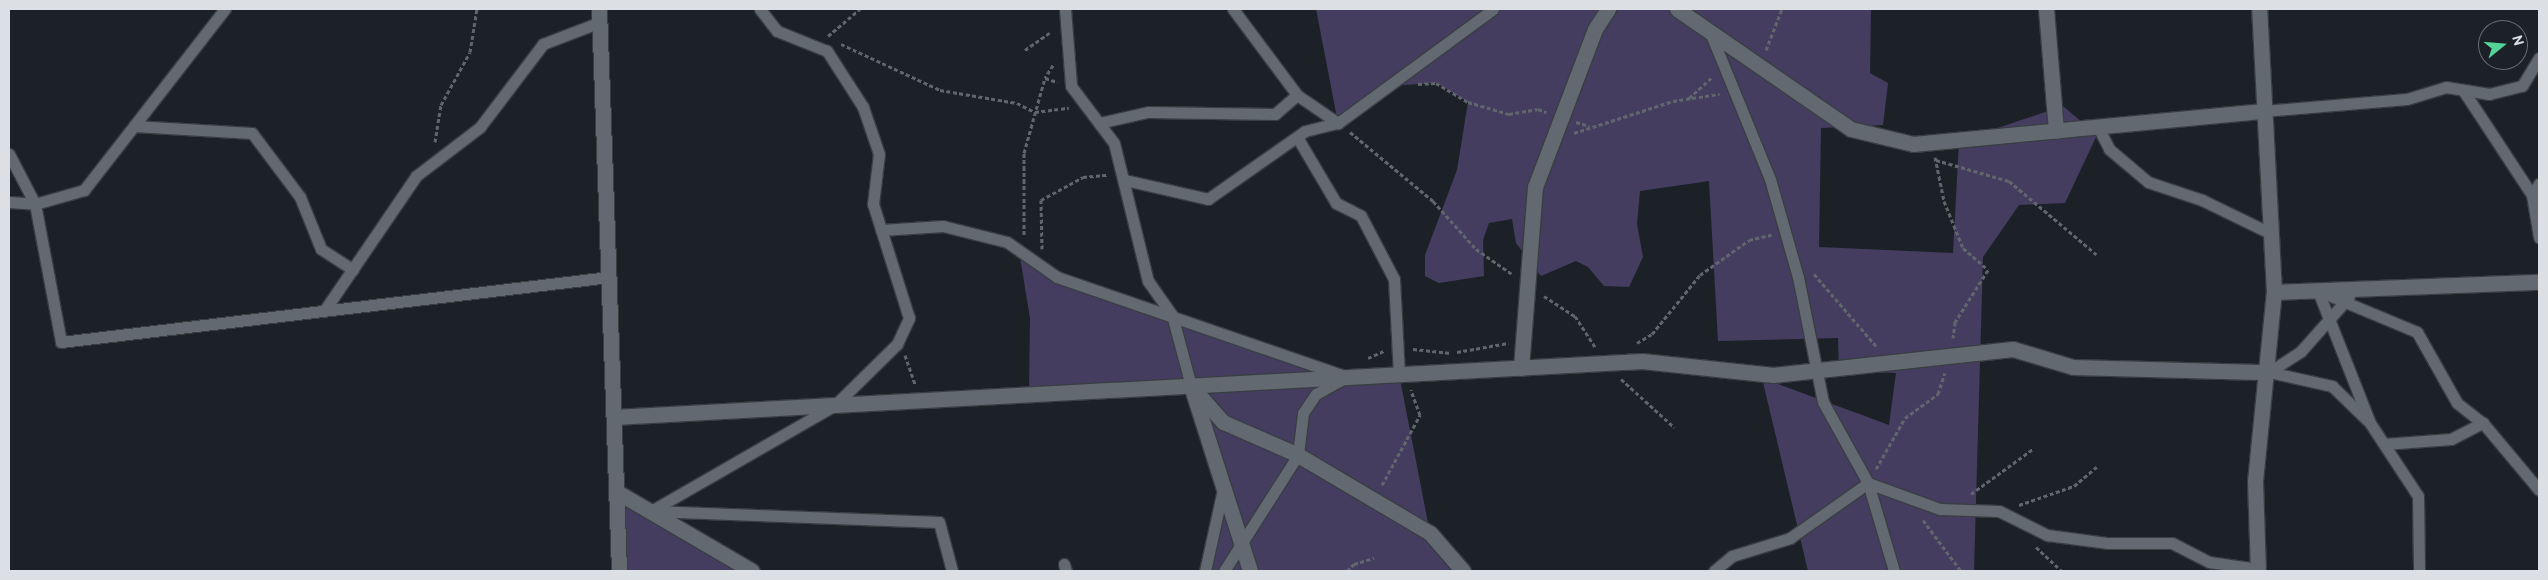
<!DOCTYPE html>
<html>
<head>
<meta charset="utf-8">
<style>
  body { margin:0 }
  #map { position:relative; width:2548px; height:580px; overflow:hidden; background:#1c2128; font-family:Overpass,sans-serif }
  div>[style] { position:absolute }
  .green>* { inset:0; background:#443d60 }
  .path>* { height:3px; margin-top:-1.5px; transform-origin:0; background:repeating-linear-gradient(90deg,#61666c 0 4px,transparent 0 6.5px) }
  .roads { filter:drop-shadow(1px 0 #393e43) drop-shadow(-1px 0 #393e43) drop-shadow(0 1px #393e43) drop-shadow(0 -1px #393e43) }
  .lane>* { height:11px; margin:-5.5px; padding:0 5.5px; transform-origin:5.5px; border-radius:5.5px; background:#636971 }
  .street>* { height:15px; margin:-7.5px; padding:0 7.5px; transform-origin:7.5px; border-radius:7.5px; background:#636971 }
  .secondary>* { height:15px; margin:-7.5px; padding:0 7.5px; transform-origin:7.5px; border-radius:7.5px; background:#636971 }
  span { translate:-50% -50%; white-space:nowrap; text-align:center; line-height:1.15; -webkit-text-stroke:4px #1c2128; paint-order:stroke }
  .frame { position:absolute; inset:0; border:10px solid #dce0e5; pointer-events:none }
  .north { position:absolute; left:2478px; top:20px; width:50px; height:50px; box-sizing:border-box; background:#1c2128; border:1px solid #696d74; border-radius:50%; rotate:73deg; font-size:14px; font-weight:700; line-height:20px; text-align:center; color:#dce0e5 }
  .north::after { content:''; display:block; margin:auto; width:18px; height:22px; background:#53d396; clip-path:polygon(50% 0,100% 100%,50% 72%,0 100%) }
</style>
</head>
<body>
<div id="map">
  <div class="green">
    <div style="clip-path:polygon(1316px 9px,1871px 9px,1870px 73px,1888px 83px,1883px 125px,1821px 128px,1819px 247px,1953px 253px,1959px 141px,2063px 106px,2097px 135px,2065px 203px,2019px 205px,1983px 257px,1974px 571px,1808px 571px,1762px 378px,1889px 425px,1896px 373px,1839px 371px,1838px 338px,1718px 341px,1709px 181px,1640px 191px,1637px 224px,1643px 257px,1629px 287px,1604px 286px,1588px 267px,1576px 261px,1541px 276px,1516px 243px,1512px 219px,1489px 223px,1483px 240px,1484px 276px,1439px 283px,1425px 276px,1425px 255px,1457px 170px,1468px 102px,1436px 83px,1388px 86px,1338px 123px)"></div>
    <div style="clip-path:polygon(1019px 251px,1057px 277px,1348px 377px,1399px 374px,1430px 533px,1463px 571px,1205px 571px,1224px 485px,1191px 386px,1029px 395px,1030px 318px)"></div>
    <div style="clip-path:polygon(617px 492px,752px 571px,619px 571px)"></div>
  </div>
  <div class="path">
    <div style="left:828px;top:36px;width:42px;rotate:-40.2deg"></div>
    <div style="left:841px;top:44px;width:109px;rotate:24.9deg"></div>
    <div style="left:940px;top:90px;width:78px;rotate:9.6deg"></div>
    <div style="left:1017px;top:103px;width:20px;rotate:27deg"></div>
    <div style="left:1035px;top:112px;width:34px;rotate:-7deg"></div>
    <div style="left:1025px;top:50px;width:32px;rotate:-35deg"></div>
    <div style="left:1766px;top:50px;width:44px;rotate:-68.7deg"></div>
    <div style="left:1053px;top:65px;width:15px;rotate:122deg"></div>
    <div style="left:1045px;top:78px;width:13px;rotate:18deg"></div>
    <div style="left:1418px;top:84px;width:18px;rotate:-3deg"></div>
    <div style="left:1436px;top:83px;width:37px;rotate:31deg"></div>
    <div style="left:1468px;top:102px;width:43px;rotate:16.3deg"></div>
    <div style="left:1509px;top:114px;width:29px;rotate:-10deg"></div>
    <div style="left:1538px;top:109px;width:9px;rotate:21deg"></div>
    <div style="left:1689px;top:98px;width:31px;rotate:-42deg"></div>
    <div style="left:1576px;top:122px;width:14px;rotate:17deg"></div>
    <div style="left:1350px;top:132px;width:108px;rotate:39.7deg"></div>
    <div style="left:1433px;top:201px;width:64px;rotate:48.1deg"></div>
    <div style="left:1476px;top:249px;width:44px;rotate:34.8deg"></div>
    <div style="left:1574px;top:133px;width:104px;rotate:-17.9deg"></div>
    <div style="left:1673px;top:101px;width:47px;rotate:-8.7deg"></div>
    <div style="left:435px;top:142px;width:37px;rotate:-81deg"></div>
    <div style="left:441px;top:105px;width:60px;rotate:-61.3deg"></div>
    <div style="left:470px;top:52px;width:44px;rotate:-80.8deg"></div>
    <div style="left:1935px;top:157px;width:45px;rotate:78.4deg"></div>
    <div style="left:1944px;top:201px;width:51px;rotate:68deg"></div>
    <div style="left:1963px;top:248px;width:33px;rotate:41deg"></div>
    <div style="left:1988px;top:270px;width:62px;rotate:122.4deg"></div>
    <div style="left:1955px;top:322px;width:16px;rotate:97deg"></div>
    <div style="left:1936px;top:160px;width:76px;rotate:16deg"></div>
    <div style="left:2009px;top:181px;width:114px;rotate:40deg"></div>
    <div style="left:1024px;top:235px;width:82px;rotate:-90deg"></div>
    <div style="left:1024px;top:153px;width:78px;rotate:-74.4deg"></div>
    <div style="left:1042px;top:249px;width:49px;rotate:-91.2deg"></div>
    <div style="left:1041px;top:200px;width:48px;rotate:-28.7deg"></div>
    <div style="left:1083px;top:177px;width:25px;rotate:-5deg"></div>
    <div style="left:1814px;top:274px;width:96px;rotate:49.2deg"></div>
    <div style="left:1544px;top:296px;width:37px;rotate:33deg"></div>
    <div style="left:1575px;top:316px;width:37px;rotate:57deg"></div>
    <div style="left:1637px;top:343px;width:17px;rotate:-31deg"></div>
    <div style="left:1652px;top:334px;width:76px;rotate:-50.9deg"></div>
    <div style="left:1700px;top:275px;width:60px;rotate:-35.5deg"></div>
    <div style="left:1749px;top:240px;width:23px;rotate:-13deg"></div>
    <div style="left:1413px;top:349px;width:38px;rotate:6deg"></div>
    <div style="left:1457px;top:352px;width:52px;rotate:-10deg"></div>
    <div style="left:905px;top:355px;width:31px;rotate:71deg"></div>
    <div style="left:1368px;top:358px;width:17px;rotate:-24deg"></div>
    <div style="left:1621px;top:379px;width:72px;rotate:42.2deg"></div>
    <div style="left:1876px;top:469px;width:59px;rotate:-60.4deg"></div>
    <div style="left:1905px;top:418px;width:41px;rotate:-36deg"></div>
    <div style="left:1938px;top:394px;width:22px;rotate:-72deg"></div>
    <div style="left:1382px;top:485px;width:80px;rotate:-61.5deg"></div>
    <div style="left:1420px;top:415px;width:27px;rotate:-110deg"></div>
    <div style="left:1971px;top:494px;width:77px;rotate:-36deg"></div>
    <div style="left:2019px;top:505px;width:58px;rotate:-19.1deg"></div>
    <div style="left:2074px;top:486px;width:30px;rotate:-40deg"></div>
    <div style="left:1923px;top:520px;width:64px;rotate:53.3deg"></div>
    <div style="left:2036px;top:547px;width:35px;rotate:43deg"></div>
    <div style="left:1347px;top:571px;width:10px;rotate:-45deg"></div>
    <div style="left:1354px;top:564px;width:21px;rotate:-17deg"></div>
  </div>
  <div class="roads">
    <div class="lane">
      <div style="left:1065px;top:9px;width:77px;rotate:85.5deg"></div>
      <div style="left:1071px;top:86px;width:71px;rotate:53deg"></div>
      <div style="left:1114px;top:143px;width:142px;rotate:76.2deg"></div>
      <div style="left:1148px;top:281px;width:42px;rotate:54.8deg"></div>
      <div style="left:1172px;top:315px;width:73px;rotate:75deg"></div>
      <div style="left:1233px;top:9px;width:107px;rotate:53.3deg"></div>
      <div style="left:1297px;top:95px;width:50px;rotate:34.3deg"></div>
      <div style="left:1710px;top:32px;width:159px;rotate:67.8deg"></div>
      <div style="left:1770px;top:179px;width:102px;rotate:74.1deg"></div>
      <div style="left:1798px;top:277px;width:127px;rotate:78.7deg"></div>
      <div style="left:1823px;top:402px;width:93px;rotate:60.9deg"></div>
      <div style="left:1868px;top:483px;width:77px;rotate:19.9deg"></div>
      <div style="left:1940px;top:509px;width:59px;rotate:1.9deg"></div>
      <div style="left:1999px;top:511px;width:54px;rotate:26.6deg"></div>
      <div style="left:2047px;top:535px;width:62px;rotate:7.5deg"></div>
      <div style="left:2108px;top:543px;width:64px"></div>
      <div style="left:2172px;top:543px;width:42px;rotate:27.2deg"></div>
      <div style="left:2209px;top:562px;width:49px;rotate:8.1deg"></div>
      <div style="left:2463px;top:90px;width:126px;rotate:56.7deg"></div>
      <div style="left:2532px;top:195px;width:43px;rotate:80.5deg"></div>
      <div style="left:2263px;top:111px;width:144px;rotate:-4.8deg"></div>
      <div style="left:2407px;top:99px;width:41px;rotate:-17.1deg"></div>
      <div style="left:2446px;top:87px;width:44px;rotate:9.2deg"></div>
      <div style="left:2489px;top:94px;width:34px;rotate:-14deg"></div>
      <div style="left:2522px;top:86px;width:33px;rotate:-59deg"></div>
      <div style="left:1099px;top:123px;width:50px;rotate:-12.7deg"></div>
      <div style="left:1148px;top:112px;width:127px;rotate:0.9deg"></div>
      <div style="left:1275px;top:114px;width:29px;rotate:-41deg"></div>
      <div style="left:134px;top:126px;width:118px;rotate:3.4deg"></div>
      <div style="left:252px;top:133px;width:80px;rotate:53.1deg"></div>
      <div style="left:300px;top:197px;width:56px;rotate:68deg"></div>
      <div style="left:321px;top:249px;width:38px;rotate:33deg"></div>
      <div style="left:2098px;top:127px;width:25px;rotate:63deg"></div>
      <div style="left:2109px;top:149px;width:51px;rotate:40.2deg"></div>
      <div style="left:2148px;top:182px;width:57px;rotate:18.4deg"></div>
      <div style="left:2202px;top:200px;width:76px;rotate:25.9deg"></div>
      <div style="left:1297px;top:137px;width:77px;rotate:59.4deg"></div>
      <div style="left:1336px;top:203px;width:28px;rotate:27deg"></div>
      <div style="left:1361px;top:216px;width:71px;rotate:62.4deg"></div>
      <div style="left:1394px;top:279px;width:95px;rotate:87deg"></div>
      <div style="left:9px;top:154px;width:56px;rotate:62.5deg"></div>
      <div style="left:35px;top:204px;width:140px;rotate:79.3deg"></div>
      <div style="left:61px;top:342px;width:552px;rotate:-6.76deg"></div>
      <div style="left:1125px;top:180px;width:85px;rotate:12.9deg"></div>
      <div style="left:1208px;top:199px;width:118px;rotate:-35deg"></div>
      <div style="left:1305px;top:131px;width:34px;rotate:-14deg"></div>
      <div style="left:1338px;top:123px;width:192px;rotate:-36.3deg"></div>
      <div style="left:2532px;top:195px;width:13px;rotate:-58deg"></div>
      <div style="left:9px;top:202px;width:26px;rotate:4deg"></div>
      <div style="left:35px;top:204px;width:51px;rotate:-15.9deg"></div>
      <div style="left:84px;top:190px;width:229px;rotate:-52.1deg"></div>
      <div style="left:881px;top:230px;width:62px;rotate:-3.7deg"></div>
      <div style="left:943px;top:226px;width:66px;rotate:14deg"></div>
      <div style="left:1007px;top:242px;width:61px;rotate:35deg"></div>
      <div style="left:1057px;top:277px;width:304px;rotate:19deg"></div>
      <div style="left:2318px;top:291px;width:142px;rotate:68.5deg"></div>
      <div style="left:2370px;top:423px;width:87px;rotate:56.7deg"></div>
      <div style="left:2418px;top:496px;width:75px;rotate:89.2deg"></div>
      <div style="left:2321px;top:292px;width:104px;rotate:22.6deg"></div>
      <div style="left:2417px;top:332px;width:81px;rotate:60.6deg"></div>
      <div style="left:2457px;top:403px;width:33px;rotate:38deg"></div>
      <div style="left:2483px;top:423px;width:87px;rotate:50.1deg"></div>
      <div style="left:324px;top:311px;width:163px;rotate:-55.7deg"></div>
      <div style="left:416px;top:176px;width:81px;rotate:-37.4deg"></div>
      <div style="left:480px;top:127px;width:104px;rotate:-52.8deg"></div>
      <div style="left:543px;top:44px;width:61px;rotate:-21.1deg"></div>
      <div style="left:2269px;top:372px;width:38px;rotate:-33deg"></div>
      <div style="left:2301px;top:351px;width:72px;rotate:-48.4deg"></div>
      <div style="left:2269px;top:372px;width:65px;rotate:12.5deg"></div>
      <div style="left:2332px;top:386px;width:49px;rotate:44.2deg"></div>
      <div style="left:2384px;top:444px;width:67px;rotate:-4.3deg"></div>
      <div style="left:2451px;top:439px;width:36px;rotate:-27deg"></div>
      <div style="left:651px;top:511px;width:212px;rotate:-29.9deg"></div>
      <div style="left:835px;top:405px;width:87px;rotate:-44.5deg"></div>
      <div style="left:897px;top:344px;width:29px;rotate:-65deg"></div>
      <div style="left:909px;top:318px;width:120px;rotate:-107.5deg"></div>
      <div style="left:873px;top:204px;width:50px;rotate:-83.2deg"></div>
      <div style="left:879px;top:154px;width:50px;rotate:-108.8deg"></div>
      <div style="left:863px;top:107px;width:67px;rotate:-122.7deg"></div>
      <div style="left:827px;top:51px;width:54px;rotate:-158.2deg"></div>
      <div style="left:777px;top:31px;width:28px;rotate:-128deg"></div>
      <div style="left:652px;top:511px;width:287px;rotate:2.2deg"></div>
      <div style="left:939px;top:522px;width:51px;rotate:75.1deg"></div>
      <div style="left:1064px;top:564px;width:7px;rotate:74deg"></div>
      <div style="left:1205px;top:571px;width:84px;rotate:-77.6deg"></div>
      <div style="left:1224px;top:571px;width:138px;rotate:-57.5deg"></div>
      <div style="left:1298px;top:455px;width:42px;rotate:-83.2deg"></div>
      <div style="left:1303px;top:413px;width:23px;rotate:-56deg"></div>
      <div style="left:1316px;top:394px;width:33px;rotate:-29deg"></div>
      <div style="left:1714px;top:571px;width:23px;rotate:-40deg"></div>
      <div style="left:1732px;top:556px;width:61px;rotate:-17.2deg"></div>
      <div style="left:1790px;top:538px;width:95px;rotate:-35.2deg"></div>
      <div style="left:1868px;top:483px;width:92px;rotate:73.5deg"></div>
    </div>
    <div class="street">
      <div style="left:1677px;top:9px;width:211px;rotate:34.6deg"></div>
      <div style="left:1851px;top:129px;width:64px;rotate:13.6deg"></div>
      <div style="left:1913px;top:144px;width:352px;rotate:-5.4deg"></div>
      <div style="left:2046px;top:9px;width:122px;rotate:85.3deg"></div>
      <div style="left:2274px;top:292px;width:265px;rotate:-2.2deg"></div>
      <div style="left:1521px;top:368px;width:182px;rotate:-85.6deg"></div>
      <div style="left:1535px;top:187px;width:169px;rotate:-69.2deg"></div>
      <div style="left:1595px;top:29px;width:24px;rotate:-57deg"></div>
      <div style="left:1191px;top:386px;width:48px;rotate:48.4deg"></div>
      <div style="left:1223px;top:422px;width:82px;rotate:23.7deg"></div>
      <div style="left:1298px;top:455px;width:153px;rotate:30.6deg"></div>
      <div style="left:1430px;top:533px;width:50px;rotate:49deg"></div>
      <div style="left:1193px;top:392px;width:188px;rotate:72.3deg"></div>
      <div style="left:614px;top:417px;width:1030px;rotate:-3.12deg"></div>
      <div style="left:1642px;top:361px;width:132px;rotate:6.1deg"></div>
      <div style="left:1773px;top:375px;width:241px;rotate:-6.2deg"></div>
      <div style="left:2013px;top:349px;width:63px;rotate:16.7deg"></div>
      <div style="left:2073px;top:367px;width:196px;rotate:1.5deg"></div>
      <div style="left:617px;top:492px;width:156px;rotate:30.3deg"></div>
      <div style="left:2258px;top:571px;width:90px;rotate:-91.9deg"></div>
      <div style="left:2255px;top:481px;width:190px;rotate:-84.3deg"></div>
      <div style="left:2274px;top:292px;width:283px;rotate:-93deg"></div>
    </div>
    <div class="secondary">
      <div style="left:599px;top:9px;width:562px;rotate:87.96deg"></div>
    </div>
  </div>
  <div class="frame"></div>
  <div class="north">N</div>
</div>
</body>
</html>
